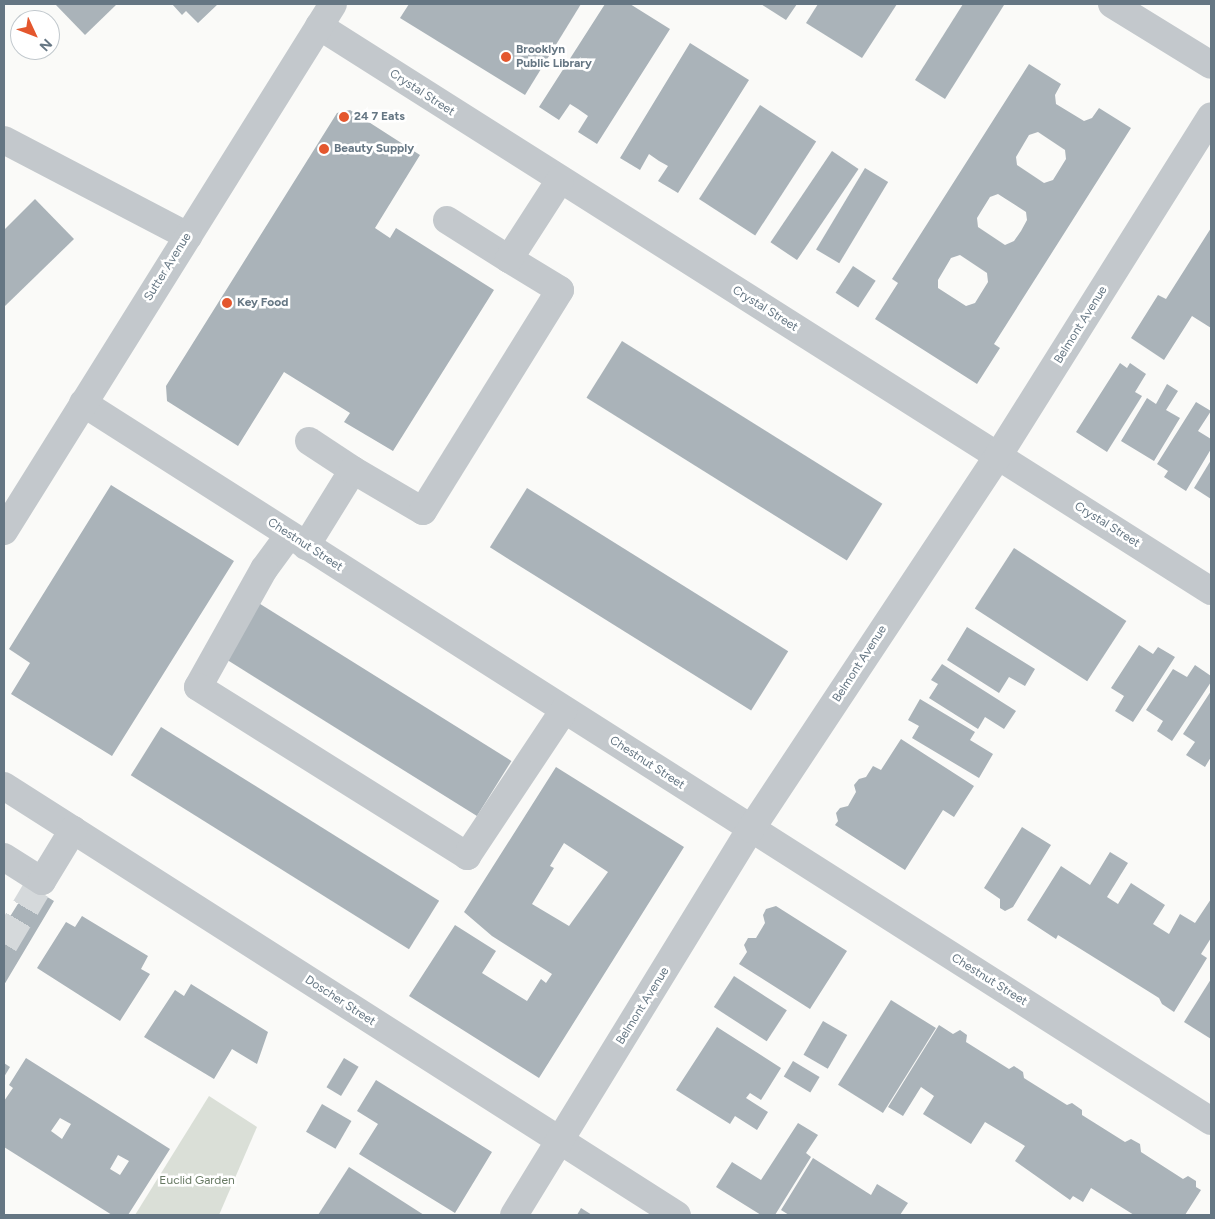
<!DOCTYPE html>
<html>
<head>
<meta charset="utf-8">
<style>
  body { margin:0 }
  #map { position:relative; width:1215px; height:1219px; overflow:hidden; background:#fafaf8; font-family:Figtree,sans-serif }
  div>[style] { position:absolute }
  .green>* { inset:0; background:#dadfd7 }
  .building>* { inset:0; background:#aab3b9; transform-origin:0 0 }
  .minor-tunnel>* { height:28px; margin-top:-14px; transform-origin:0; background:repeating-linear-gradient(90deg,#d5d9db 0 28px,transparent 0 42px) }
  .minor>* { height:28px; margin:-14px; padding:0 14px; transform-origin:14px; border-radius:14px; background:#c3c8cc }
  .dots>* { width:14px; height:14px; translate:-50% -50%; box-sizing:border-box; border:2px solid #fff; border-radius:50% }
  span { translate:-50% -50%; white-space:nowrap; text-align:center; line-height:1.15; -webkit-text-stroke:5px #fff; paint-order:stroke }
  .poi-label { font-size:12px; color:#657683; font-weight:700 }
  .left { translate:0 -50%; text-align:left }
  .street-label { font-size:12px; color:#657683 }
  .park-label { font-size:12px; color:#687a64 }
  .frame { position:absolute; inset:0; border:5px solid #657683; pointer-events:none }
  .north { position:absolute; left:10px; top:10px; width:50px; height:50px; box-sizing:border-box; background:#fff; border:1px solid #c1c8cd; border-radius:50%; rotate:133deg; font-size:14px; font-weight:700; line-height:20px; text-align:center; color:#657683 }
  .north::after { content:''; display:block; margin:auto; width:18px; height:22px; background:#e4572e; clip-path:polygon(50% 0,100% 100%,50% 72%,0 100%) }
</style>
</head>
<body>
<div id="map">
  <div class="green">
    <div style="clip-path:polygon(209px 1096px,257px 1127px,219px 1215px,135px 1215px)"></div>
  </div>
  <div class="building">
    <div style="clip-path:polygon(55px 4px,117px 4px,85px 35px)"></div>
    <div style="clip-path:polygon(172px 4px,218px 4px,198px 23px,186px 11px,182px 15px)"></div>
    <div style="clip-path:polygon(409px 4px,581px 4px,525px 95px,400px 18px)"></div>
    <div style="clip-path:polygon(605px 4px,630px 4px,670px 29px,597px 144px,578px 132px,588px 116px,578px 109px,570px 104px,559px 120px,539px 107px)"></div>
    <div style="clip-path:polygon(761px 4px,797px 4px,786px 20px)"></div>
    <div style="clip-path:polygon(818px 4px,897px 4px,862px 58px,806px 23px)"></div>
    <div style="clip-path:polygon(963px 4px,1004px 5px,945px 99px,915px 80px)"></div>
    <div style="clip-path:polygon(690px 43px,749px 80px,678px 193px,658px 181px,668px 166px,659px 161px,649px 154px,640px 170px,620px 158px)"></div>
    <div style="clip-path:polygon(evenodd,1029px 64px,1061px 84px,1055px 95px,1056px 104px,1084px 121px,1092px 118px,1099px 108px,1131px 128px,994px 344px,1000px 348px,977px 384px,875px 319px,898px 283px,892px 279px,1029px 64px,1038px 132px,1065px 150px,1066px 159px,1053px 180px,1044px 183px,1017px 165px,1016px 157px,1029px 135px,1038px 132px,1029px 64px,998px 194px,1026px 212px,1027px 220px,1021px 231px,1014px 241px,1005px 245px,978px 227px,977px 218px,990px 197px,998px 194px,1029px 64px,960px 255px,987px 273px,988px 282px,975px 303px,966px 306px,938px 288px,938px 280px,951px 258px,960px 255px)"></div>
    <div style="left:760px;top:105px;width:67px;height:112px;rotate:33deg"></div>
    <div style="clip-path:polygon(350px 110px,420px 155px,375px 228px,390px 238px,396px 228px,494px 290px,393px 451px,344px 422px,350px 413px,284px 372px,238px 446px,167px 401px,166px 386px,337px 113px)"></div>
    <div style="left:832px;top:151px;width:32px;height:110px;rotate:34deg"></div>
    <div style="left:865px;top:168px;width:27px;height:95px;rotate:31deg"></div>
    <div style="clip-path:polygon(35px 199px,74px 239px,4px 307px,4px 230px)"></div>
    <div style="clip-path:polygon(1211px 228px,1211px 328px,1192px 316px,1164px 360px,1131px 338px,1158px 295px,1166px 299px)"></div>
    <div style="left:853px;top:266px;width:27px;height:32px;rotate:33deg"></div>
    <div style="left:622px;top:341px;width:307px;height:67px;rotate:32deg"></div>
    <div style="clip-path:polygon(1120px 363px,1127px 368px,1130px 363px,1146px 374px,1135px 392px,1142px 396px,1107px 452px,1076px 432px)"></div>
    <div style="clip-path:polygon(1167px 384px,1178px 391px,1166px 410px,1180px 418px,1154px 461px,1121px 441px,1147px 398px,1156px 404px)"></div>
    <div style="clip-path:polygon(1196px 402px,1211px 411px,1198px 431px,1211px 439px,1211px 449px,1186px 491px,1164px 477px,1168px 471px,1157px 464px)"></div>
    <div style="clip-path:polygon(1211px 460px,1211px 499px,1194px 488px)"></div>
    <div style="clip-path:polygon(111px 485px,234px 561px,112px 756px,11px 694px,30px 663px,9px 649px)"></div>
    <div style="left:527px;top:488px;width:308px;height:70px;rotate:32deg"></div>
    <div style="left:1014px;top:548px;width:134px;height:72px;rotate:33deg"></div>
    <div style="left:257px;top:602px;width:300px;height:65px;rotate:32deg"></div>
    <div style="clip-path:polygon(967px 627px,1035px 669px,1025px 686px,1009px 677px,999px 693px,947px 660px)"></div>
    <div style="clip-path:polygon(1139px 645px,1153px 654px,1158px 647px,1175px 657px,1133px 722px,1115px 711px,1124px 696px,1111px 688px)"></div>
    <div style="clip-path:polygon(942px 664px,1016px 711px,1004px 729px,985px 717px,978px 729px,929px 698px,938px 684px,931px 680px)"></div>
    <div style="clip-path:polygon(1195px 665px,1211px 676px,1211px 682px,1172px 741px,1157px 731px,1163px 721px,1146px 710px,1173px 669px,1187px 677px)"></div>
    <div style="clip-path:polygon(1211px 691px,1211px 757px,1205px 767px,1186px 755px,1195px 742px,1183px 734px)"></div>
    <div style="clip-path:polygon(920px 699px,975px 732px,970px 740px,993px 754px,979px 778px,912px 738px,919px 726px,908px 720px)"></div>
    <div style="left:161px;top:727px;width:328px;height:57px;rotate:32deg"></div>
    <div style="clip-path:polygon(901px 739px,974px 786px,954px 817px,943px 810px,905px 870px,835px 825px,838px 821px,836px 813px,840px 808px,848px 806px,856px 792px,854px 785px,859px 779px,866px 777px,873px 766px,881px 770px)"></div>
    <div style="clip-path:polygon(evenodd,556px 767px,684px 847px,539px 1078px,409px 996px,455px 925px,496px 951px,482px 973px,527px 1001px,541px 979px,546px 983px,552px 974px,492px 936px,464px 912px,556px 767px,564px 843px,608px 872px,569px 926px,532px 904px,554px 868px,550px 866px,564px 843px)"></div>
    <div style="clip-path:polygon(1022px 827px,1051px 845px,1013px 907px,1005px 911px,1000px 908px,1000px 899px,984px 888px)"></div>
    <div style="clip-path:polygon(1110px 852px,1128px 863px,1107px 897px,1118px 904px,1131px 883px,1165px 905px,1153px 924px,1169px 934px,1180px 914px,1195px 923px,1211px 899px,1211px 938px,1201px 954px,1207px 958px,1174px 1012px,1162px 1004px,1159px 998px,1087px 953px,1058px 935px,1056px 939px,1027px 920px,1061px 866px,1090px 885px)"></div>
    <div style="clip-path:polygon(29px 886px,54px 901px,4px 985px,4px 922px,6px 923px)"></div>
    <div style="clip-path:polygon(776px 906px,847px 951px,810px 1009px,739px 964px,747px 952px,744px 945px,748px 938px,756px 938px,765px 923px,763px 915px,766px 909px)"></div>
    <div style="clip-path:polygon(82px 916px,148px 956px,141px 969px,150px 974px,120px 1021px,37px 968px,66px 922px,75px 927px)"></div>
    <div style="left:734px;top:976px;width:63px;height:37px;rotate:33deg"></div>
    <div style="clip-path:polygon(1211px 979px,1211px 1039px,1184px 1022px)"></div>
    <div style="clip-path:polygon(191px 984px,268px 1032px,257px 1064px,232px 1049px,214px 1079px,144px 1037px,175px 990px,184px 996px)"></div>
    <div style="left:891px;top:1000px;width:53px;height:100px;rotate:32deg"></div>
    <div style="left:823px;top:1021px;width:28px;height:39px;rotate:30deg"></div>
    <div style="clip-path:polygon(939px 1025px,953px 1034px,960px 1030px,967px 1035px,966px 1042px,1009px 1069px,1014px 1066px,1023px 1072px,1024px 1078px,1027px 1080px,1067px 1105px,1072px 1103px,1082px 1110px,1082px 1115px,1125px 1142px,1131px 1139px,1140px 1144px,1141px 1152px,1183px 1179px,1188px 1176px,1196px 1181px,1196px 1187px,1201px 1190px,1185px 1215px,1134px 1215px,1091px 1188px,1083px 1202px,1073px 1196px,1070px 1200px,1015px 1161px,1025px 1146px,985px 1122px,971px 1144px,923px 1114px,934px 1096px,921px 1087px,903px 1116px,888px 1107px)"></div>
    <div style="clip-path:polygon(717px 1027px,781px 1068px,761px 1100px,750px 1093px,746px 1098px,768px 1112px,757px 1130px,735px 1116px,730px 1124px,676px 1090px)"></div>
    <div style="clip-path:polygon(evenodd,26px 1058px,170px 1149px,128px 1215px,112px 1215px,4px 1147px,4px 1101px,13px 1088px,9px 1085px,26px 1058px,60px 1118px,71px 1124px,62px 1139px,51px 1131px,60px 1118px,26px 1058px,118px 1155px,129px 1161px,120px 1175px,110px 1169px,118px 1155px)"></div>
    <div style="left:344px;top:1058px;width:17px;height:34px;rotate:31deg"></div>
    <div style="left:793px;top:1061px;width:31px;height:18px;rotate:31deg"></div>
    <div style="clip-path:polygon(4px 1063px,10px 1067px,4px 1077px)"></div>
    <div style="clip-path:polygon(376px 1080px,492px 1152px,455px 1213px,359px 1154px,378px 1124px,357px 1111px)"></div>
    <div style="left:322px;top:1104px;width:34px;height:32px;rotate:30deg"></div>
    <div style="clip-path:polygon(798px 1123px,818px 1135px,806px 1153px,811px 1157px,775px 1215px,761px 1215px,716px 1187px,732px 1162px,761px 1180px)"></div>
    <div style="clip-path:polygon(813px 1158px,871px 1195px,877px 1184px,908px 1203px,900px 1215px,789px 1215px,781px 1210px)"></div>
    <div style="clip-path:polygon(349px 1167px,424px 1215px,318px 1215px)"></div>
    <div style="clip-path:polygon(581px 1208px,592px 1215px,577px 1215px)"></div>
  </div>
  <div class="minor-tunnel">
    <div style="left:4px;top:944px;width:63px;rotate:-59.3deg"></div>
  </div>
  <div class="minor">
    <div style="left:1112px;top:4px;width:116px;rotate:31.6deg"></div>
    <div style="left:319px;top:26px;width:1056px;rotate:32.35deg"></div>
    <div style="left:4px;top:140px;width:208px;rotate:27.6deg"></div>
    <div style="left:447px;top:220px;width:73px;rotate:32.2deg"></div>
    <div style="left:83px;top:403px;width:1337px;rotate:32.48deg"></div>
    <div style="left:309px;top:441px;width:53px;rotate:33.4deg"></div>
    <div style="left:4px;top:531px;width:621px;rotate:-58.02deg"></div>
    <div style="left:289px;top:535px;width:42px;rotate:126.3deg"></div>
    <div style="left:264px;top:569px;width:135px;rotate:119.2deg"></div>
    <div style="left:198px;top:687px;width:318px;rotate:32.1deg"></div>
    <div style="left:467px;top:856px;width:175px;rotate:-56.4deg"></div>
    <div style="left:306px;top:546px;width:89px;rotate:-58.3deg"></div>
    <div style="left:353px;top:470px;width:81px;rotate:30.4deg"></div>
    <div style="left:423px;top:511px;width:260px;rotate:-58.2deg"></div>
    <div style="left:560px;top:290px;width:60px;rotate:-148.7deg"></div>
    <div style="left:509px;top:259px;width:94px;rotate:-57.2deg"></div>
    <div style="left:4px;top:786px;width:798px;rotate:32.52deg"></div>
    <div style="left:4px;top:857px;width:45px;rotate:32.3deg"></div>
    <div style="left:42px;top:881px;width:60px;rotate:-58.7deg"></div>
    <div style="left:514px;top:1215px;width:453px;rotate:-58.5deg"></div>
    <div style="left:751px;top:829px;width:447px;rotate:-56.5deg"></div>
    <div style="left:998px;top:456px;width:401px;rotate:-57.9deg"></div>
  </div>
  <div class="dots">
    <div style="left:506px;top:57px;background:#e4572e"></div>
    <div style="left:344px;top:117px;background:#e4572e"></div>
    <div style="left:324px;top:149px;background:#e4572e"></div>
    <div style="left:227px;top:303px;background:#e4572e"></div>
  </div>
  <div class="poi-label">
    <span class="left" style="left:516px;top:57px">Brooklyn<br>Public Library</span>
    <span class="left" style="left:354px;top:117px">24 7 Eats</span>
    <span class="left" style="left:334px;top:149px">Beauty Supply</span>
    <span class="left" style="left:237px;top:303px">Key Food</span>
  </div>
  <div class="street-label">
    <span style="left:422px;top:93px;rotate:33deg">Crystal Street</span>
    <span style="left:168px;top:267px;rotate:-58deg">Sutter Avenue</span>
    <span style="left:765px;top:309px;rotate:32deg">Crystal Street</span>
    <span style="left:1081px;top:325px;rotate:-58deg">Belmont Avenue</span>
    <span style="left:1107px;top:525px;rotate:32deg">Crystal Street</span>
    <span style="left:305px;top:545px;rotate:33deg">Chestnut Street</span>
    <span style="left:860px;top:664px;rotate:-57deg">Belmont Avenue</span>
    <span style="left:647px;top:763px;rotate:33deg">Chestnut Street</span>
    <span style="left:989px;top:980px;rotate:32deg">Chestnut Street</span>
    <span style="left:340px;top:1001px;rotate:33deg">Doscher Street</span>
    <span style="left:643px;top:1006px;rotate:-58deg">Belmont Avenue</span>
  </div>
  <div class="park-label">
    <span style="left:197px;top:1181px">Euclid Garden</span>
  </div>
  <div class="frame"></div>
  <div class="north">N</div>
</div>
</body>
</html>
